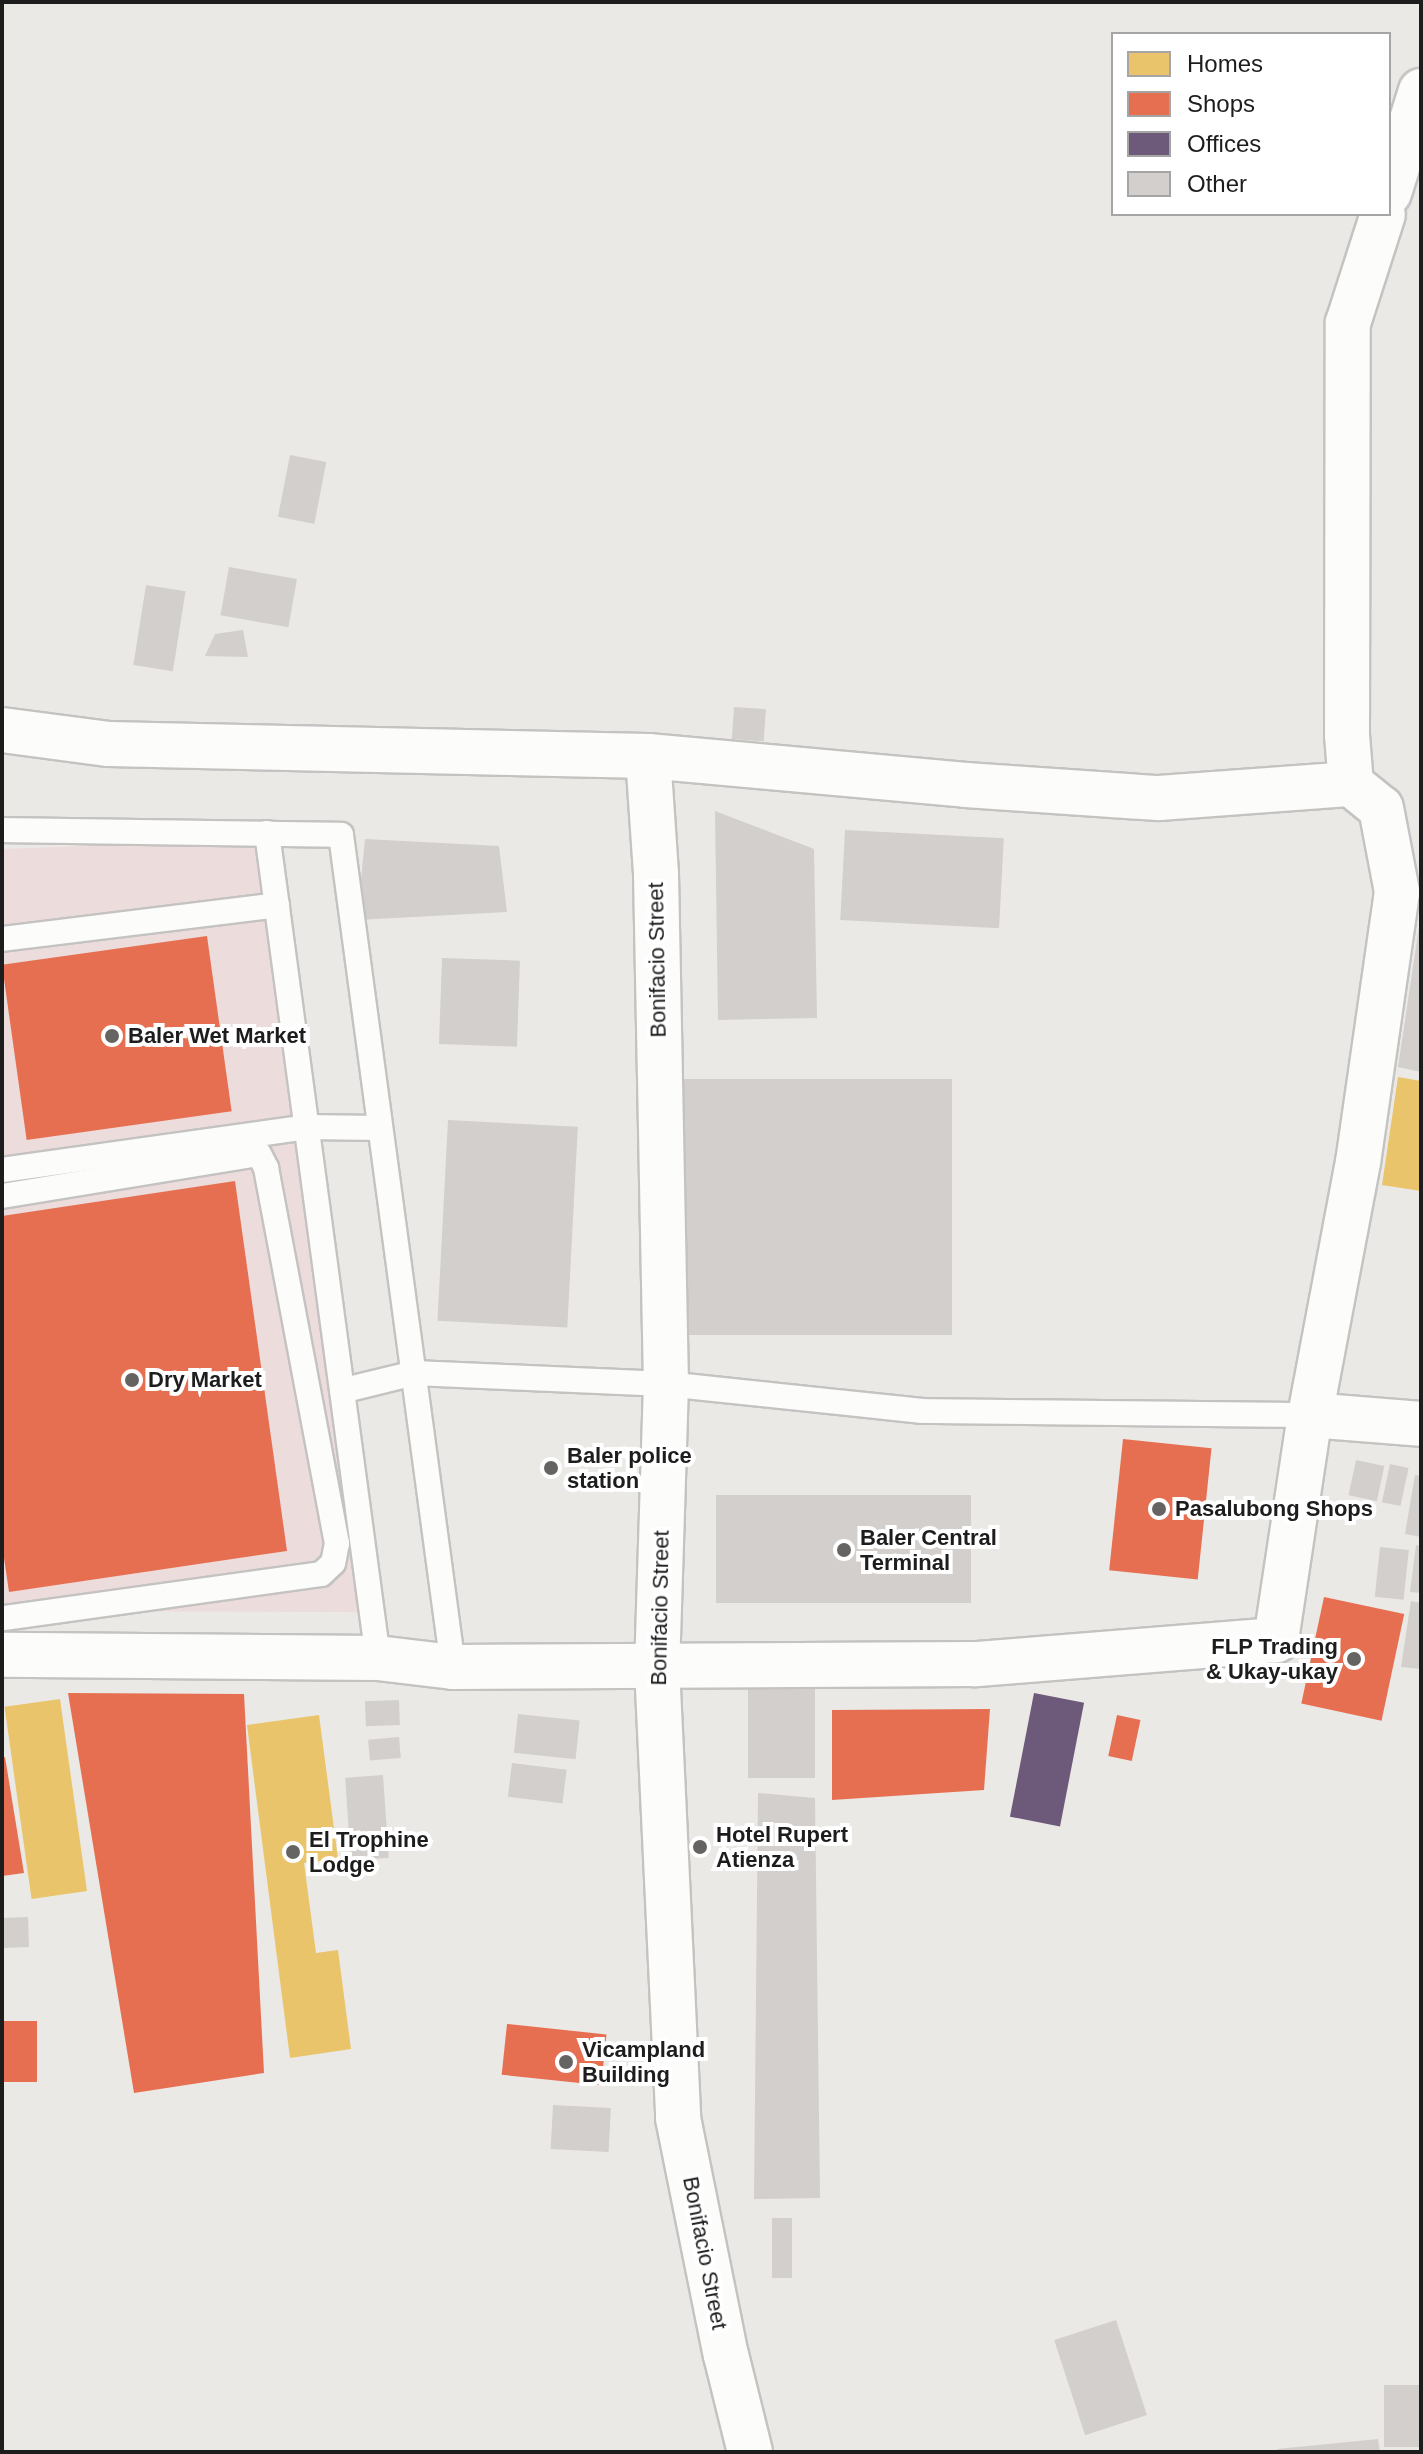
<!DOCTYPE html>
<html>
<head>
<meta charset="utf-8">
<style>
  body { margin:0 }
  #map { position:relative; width:1423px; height:2454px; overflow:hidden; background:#ebe9e6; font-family:Helvetica,sans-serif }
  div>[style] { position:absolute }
  .commercial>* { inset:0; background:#eddcdc }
  .homes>* { inset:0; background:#e9c46a; transform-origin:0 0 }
  .shops>* { inset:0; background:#e76f51; transform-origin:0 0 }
  .offices>* { inset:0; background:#6d597a; transform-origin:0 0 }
  .building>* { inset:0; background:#d2cfcc; transform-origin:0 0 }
  .roads { filter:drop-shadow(2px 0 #c4c3c2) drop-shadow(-2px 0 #c4c3c2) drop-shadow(0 2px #c4c3c2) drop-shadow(0 -2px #c4c3c2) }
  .service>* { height:24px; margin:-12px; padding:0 12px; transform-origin:12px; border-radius:12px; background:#fcfcfb }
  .minor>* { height:44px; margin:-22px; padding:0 22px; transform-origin:22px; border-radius:22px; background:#fcfcfb }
  .dots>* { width:22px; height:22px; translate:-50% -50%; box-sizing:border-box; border:4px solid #fff; border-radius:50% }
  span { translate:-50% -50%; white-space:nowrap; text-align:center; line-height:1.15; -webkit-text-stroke:8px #fff; paint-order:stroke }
  .street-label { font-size:22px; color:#1d1d1d }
  .poi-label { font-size:22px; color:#1d1d1d; font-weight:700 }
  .left { translate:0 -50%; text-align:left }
  .right { translate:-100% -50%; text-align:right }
  .frame { position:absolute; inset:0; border:4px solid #1d1d1d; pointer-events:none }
  .legend { position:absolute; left:1111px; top:32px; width:280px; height:184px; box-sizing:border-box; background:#fff; border:2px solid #a5a5a5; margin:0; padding:10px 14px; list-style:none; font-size:24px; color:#1d1d1d }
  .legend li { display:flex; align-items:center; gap:16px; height:40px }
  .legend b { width:40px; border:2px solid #a5a5a5 }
</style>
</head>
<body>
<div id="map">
  <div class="commercial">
    <div style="clip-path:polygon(256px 840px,376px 1612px,2px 1611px,2px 849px)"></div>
  </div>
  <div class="homes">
    <div style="clip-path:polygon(1398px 1077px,1421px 1081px,1421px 1191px,1382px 1185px)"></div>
    <div style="left:60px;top:1699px;width:194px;height:56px;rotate:82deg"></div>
    <div style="clip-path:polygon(319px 1715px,338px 1859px,304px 1863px,316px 1953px,338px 1950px,351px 2049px,290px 2058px,247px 1725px)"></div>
  </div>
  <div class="shops">
    <div style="left:207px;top:936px;width:177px;height:207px;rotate:82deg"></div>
    <div style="clip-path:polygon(235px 1181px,287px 1551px,9px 1592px,2px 1544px,2px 1216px)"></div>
    <div style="left:1123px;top:1439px;width:89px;height:132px;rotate:6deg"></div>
    <div style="left:1324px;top:1597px;width:82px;height:109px;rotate:12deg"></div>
    <div style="clip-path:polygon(68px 1693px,244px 1694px,264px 2073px,134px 2093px)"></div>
    <div style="clip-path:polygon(990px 1709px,984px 1790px,832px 1800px,832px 1710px)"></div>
    <div style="left:1117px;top:1715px;width:24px;height:42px;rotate:12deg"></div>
    <div style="clip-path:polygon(5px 1757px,24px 1873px,2px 1876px,2px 1758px)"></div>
    <div style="left:37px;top:2021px;width:61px;height:35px;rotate:90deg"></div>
    <div style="left:507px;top:2024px;width:100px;height:51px;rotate:6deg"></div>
  </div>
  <div class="offices">
    <div style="left:1034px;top:1693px;width:51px;height:126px;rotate:11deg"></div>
  </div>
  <div class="building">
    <div style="left:290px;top:455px;width:37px;height:63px;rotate:11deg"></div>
    <div style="left:229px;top:567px;width:69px;height:49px;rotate:10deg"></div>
    <div style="left:146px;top:585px;width:40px;height:81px;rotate:9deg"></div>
    <div style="clip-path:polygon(243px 630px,248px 657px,205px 656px,215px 634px)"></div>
    <div style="left:734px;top:707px;width:32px;height:32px;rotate:4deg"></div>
    <div style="clip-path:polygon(715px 811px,814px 849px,817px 1018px,718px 1020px)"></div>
    <div style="left:845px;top:830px;width:159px;height:90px;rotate:3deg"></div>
    <div style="clip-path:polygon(365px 839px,499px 846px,507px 912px,357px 920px)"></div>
    <div style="clip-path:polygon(1419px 927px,1421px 928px,1421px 1072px,1398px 1067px)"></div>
    <div style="left:442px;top:958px;width:78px;height:86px;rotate:2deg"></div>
    <div style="left:683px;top:1079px;width:269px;height:256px"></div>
    <div style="left:448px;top:1120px;width:130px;height:201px;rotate:3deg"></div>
    <div style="left:1356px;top:1460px;width:29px;height:36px;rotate:12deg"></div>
    <div style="left:1390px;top:1464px;width:19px;height:39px;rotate:12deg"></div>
    <div style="clip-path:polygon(1415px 1475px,1421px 1476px,1421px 1537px,1405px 1534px)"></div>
    <div style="left:971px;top:1495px;width:108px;height:255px;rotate:90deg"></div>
    <div style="clip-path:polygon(1416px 1545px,1421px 1546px,1421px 1593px,1410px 1592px)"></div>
    <div style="left:1380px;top:1547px;width:29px;height:50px;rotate:6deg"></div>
    <div style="clip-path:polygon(1411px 1601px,1421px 1603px,1421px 1669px,1401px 1667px)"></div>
    <div style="left:748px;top:1689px;width:67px;height:89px"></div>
    <div style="left:399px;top:1700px;width:25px;height:34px;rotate:88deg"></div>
    <div style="left:518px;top:1714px;width:62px;height:39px;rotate:6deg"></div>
    <div style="left:399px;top:1737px;width:21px;height:31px;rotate:85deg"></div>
    <div style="left:512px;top:1763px;width:55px;height:34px;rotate:7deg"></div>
    <div style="left:383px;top:1775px;width:83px;height:38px;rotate:86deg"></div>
    <div style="clip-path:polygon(758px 1793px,815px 1798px,820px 2198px,754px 2199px)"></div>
    <div style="left:28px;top:1917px;width:30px;height:26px;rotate:88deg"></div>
    <div style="left:553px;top:2105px;width:58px;height:44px;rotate:3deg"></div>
    <div style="left:772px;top:2218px;width:20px;height:60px"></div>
    <div style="left:1116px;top:2320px;width:100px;height:65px;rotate:72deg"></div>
    <div style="left:1384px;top:2385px;width:37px;height:62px"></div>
    <div style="clip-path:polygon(1378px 2439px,1380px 2452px,1277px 2452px,1277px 2449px)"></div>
  </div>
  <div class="roads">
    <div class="service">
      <div style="left:2px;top:830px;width:339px;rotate:0.8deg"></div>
      <div style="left:341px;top:835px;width:840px;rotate:82.33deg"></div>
      <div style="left:267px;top:833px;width:832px;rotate:82.34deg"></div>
      <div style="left:2px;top:939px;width:277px;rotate:-7deg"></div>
      <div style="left:2px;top:1170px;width:308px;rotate:-8deg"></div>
      <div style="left:307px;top:1127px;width:73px;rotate:0.8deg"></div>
      <div style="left:2px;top:1196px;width:260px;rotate:-9.3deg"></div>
      <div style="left:259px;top:1154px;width:16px;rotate:63deg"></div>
      <div style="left:266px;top:1168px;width:382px;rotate:79.3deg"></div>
      <div style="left:337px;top:1543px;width:20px;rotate:101deg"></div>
      <div style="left:333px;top:1563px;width:16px;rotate:137deg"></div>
      <div style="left:321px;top:1574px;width:322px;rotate:172.1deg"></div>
      <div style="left:345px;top:1390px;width:71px;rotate:-13.8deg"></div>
      <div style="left:414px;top:1373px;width:252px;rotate:2.5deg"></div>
      <div style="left:666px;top:1384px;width:258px;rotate:6deg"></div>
      <div style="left:923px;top:1411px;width:387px;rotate:0.6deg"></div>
    </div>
    <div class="minor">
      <div style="left:1389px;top:193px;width:107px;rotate:-72.6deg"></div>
      <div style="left:2px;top:730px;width:108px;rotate:7.5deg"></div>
      <div style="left:109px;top:744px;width:539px;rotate:1.28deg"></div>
      <div style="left:648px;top:756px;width:319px;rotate:5.2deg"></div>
      <div style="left:966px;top:785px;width:193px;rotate:3.9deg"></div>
      <div style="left:1159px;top:798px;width:193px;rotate:-4.2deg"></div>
      <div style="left:1351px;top:784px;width:38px;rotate:39deg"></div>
      <div style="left:1381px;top:808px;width:86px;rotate:79.2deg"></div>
      <div style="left:1397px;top:892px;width:273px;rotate:98.2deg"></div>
      <div style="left:1358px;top:1162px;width:258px;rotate:100.7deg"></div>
      <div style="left:1310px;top:1415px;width:228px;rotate:98.6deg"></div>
      <div style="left:1276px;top:1640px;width:302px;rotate:175.4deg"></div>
      <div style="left:975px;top:1664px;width:522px;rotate:179.67deg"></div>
      <div style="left:453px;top:1667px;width:76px;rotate:-173.2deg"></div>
      <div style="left:378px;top:1658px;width:376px;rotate:-179.5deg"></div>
      <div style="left:648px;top:756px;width:118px;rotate:86.1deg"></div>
      <div style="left:656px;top:874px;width:510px;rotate:88.88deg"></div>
      <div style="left:666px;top:1384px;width:283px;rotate:91.8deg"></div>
      <div style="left:657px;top:1667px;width:451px;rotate:87.3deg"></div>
      <div style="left:678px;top:2118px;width:242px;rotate:78.6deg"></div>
      <div style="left:726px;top:2355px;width:100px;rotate:76.1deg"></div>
      <div style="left:1351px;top:784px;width:49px;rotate:-94.7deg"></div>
      <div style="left:1347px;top:735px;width:412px;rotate:-89.9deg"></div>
      <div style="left:1348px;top:323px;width:114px;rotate:-72.2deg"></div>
      <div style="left:1310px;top:1415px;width:111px;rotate:4.6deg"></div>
    </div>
  </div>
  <div class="dots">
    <div style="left:112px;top:1036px;background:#656463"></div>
    <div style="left:132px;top:1380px;background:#656463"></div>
    <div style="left:551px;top:1468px;background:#656463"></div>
    <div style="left:1159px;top:1509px;background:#656463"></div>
    <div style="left:844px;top:1550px;background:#656463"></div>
    <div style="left:1354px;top:1659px;background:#656463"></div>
    <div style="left:700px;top:1847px;background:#656463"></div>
    <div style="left:293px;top:1852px;background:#656463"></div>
    <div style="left:566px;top:2062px;background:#656463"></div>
  </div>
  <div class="street-label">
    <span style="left:657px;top:960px;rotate:-91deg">Bonifacio Street</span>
    <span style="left:660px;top:1608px;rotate:-89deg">Bonifacio Street</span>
    <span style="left:705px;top:2253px;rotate:79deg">Bonifacio Street</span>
  </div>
  <div class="poi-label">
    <span class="left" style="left:128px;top:1036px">Baler Wet Market</span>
    <span class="left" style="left:148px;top:1380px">Dry Market</span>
    <span class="left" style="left:567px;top:1468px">Baler police<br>station</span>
    <span class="left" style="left:1175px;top:1509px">Pasalubong Shops</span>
    <span class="left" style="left:860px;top:1550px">Baler Central<br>Terminal</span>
    <span class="right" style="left:1338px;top:1659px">FLP Trading<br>&amp; Ukay-ukay</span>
    <span class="left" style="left:716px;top:1847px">Hotel Rupert<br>Atienza</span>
    <span class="left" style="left:309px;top:1852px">El Trophine<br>Lodge</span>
    <span class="left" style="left:582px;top:2062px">Vicampland<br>Building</span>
  </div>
  <div class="frame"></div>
  <ul class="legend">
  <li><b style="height:22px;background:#e9c46a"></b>Homes</li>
  <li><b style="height:22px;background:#e76f51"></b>Shops</li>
  <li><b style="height:22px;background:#6d597a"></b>Offices</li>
  <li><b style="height:22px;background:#d2cfcc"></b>Other</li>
  </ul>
</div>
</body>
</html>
